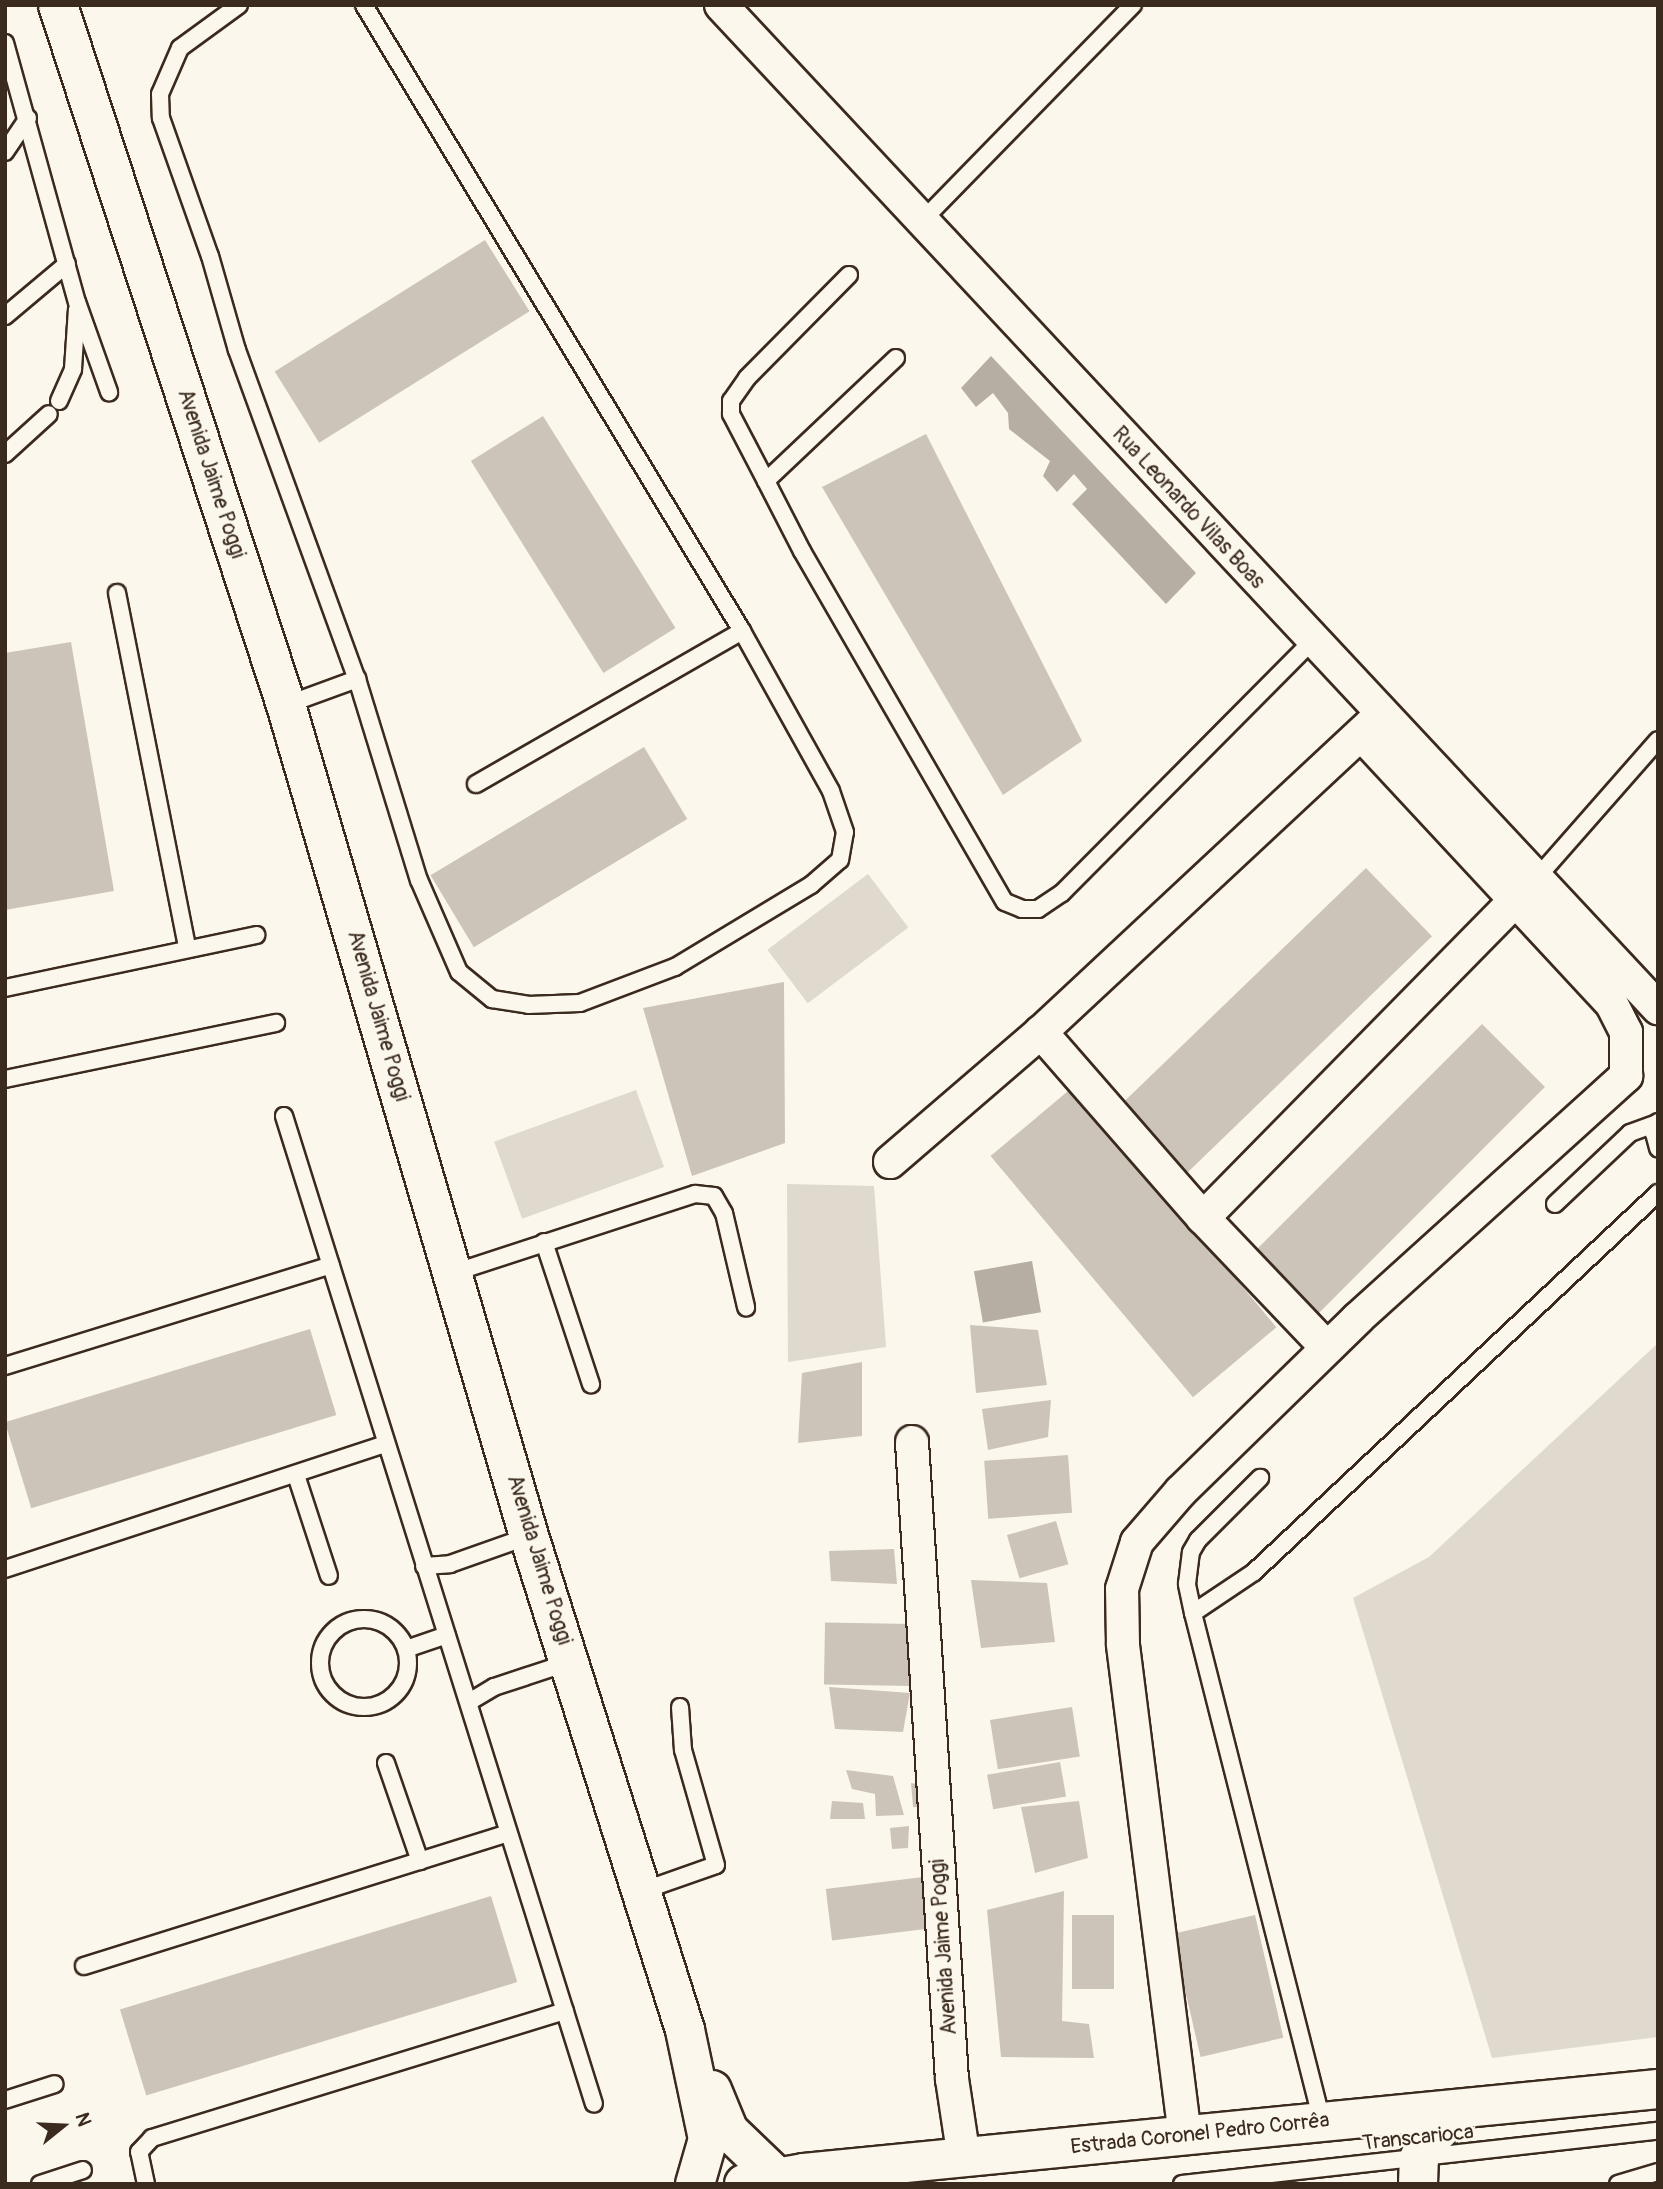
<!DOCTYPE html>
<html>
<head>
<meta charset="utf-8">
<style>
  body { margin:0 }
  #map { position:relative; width:1663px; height:2189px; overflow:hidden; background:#fbf7ec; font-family:Pangolin,sans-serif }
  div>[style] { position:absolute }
  .green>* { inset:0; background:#dfd9ce; transform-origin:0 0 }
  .water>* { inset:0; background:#b6aea2; transform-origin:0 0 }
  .building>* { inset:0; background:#ccc4b9; transform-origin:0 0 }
  .roads { filter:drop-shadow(2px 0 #3b2a1e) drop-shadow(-2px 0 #3b2a1e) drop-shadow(0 2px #3b2a1e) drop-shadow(0 -2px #3b2a1e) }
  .lane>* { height:16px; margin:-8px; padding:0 8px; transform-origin:8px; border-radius:8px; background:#fbf7ec }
  .lane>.ring { margin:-8px; padding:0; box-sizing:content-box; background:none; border:16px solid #fbf7ec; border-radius:50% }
  .street>* { height:32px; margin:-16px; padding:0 16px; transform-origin:16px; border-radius:16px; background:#fbf7ec }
  .secondary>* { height:38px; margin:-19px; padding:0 19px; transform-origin:19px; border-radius:19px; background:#fbf7ec }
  span { translate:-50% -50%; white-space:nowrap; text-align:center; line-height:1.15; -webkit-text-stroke:5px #fbf7ec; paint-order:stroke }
  .street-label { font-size:21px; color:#3b2a1e }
  .frame { position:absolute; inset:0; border:7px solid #3b2a1e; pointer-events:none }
  .north { position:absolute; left:28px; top:2091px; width:70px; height:70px; -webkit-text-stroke:5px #fbf7ec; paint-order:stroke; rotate:72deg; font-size:19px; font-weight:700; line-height:28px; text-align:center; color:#3b2a1e }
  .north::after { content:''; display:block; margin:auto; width:24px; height:32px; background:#3b2a1e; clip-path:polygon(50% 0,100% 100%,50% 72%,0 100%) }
</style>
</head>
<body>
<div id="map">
  <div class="green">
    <div style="left:868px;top:874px;width:67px;height:126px;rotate:53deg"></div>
    <div style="left:636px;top:1090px;width:82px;height:151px;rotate:70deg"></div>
    <div style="clip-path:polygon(787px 1184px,874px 1186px,886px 1347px,788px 1362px)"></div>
    <div style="clip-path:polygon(1658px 1343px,1658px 2037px,1492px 2058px,1353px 1598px,1429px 1557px)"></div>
  </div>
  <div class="water">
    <div style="clip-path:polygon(991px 356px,1196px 573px,1166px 604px,1072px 504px,1087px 489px,1074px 474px,1057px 492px,1043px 476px,1050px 461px,1009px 429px,1008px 413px,993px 393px,976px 407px,961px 388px)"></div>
    <div style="left:1032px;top:1261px;width:52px;height:59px;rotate:80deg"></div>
  </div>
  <div class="building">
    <div style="left:485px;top:240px;width:84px;height:248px;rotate:58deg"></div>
    <div style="left:543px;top:416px;width:250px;height:85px;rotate:58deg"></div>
    <div style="clip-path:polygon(926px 434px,1082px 741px,1003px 795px,822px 487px)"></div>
    <div style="clip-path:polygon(71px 642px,114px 891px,5px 910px,5px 653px)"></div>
    <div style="left:644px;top:747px;width:84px;height:249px;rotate:59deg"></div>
    <div style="left:1366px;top:868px;width:95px;height:342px;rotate:46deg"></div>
    <div style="clip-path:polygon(784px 982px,785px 1143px,692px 1176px,643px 1008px)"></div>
    <div style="left:1482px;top:1024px;width:89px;height:321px;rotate:45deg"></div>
    <div style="left:1074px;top:1086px;width:315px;height:109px;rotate:50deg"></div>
    <div style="clip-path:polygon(970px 1325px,1038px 1330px,1047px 1385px,976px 1393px)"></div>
    <div style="left:310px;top:1329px;width:90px;height:319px;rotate:73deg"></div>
    <div style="clip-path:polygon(862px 1362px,862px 1436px,798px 1443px,802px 1373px)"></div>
    <div style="clip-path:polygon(1051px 1400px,1048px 1437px,988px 1450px,982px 1409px)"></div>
    <div style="left:1068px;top:1455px;width:58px;height:84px;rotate:86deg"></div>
    <div style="left:1056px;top:1521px;width:45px;height:51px;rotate:74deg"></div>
    <div style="clip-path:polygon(894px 1549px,897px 1584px,831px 1581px,829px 1551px)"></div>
    <div style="clip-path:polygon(971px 1580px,1047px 1583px,1055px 1642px,981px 1648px)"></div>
    <div style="left:912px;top:1624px;width:62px;height:87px;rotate:91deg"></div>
    <div style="clip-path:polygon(829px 1687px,910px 1693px,903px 1732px,835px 1729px)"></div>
    <div style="left:1072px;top:1707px;width:50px;height:83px;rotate:81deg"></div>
    <div style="left:1060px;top:1762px;width:35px;height:74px;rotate:80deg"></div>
    <div style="clip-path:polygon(846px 1770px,893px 1776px,904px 1815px,876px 1816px,875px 1794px,852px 1789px)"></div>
    <div style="clip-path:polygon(911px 1783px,927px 1786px,930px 1808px,913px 1807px)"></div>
    <div style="clip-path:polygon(832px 1801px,863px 1803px,865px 1819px,830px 1819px)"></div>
    <div style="clip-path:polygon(1079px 1801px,1088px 1858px,1035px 1873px,1021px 1807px)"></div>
    <div style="clip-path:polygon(909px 1826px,908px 1848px,892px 1849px,890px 1828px)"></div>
    <div style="left:923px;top:1877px;width:52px;height:98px;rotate:83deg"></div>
    <div style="clip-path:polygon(1064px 1891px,1062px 2021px,1089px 2024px,1094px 2058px,1001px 2057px,987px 1910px)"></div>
    <div style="left:491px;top:1896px;width:90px;height:388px;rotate:73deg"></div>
    <div style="left:1072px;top:1915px;width:42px;height:74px"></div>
    <div style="left:1255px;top:1915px;width:126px;height:85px;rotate:77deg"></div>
  </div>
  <div class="roads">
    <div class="lane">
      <div style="left:239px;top:5px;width:73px;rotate:143.9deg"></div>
      <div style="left:180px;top:48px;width:50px;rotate:113.5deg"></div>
      <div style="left:160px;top:94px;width:24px;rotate:88deg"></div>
      <div style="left:161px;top:118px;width:146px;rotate:70.5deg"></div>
      <div style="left:210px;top:256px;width:98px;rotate:74deg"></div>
      <div style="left:237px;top:350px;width:350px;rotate:70deg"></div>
      <div style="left:357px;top:679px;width:210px;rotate:72.9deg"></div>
      <div style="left:419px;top:880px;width:100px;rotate:66.5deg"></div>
      <div style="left:459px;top:972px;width:43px;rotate:39.3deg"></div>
      <div style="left:492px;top:999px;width:36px;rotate:9deg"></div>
      <div style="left:528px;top:1005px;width:52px;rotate:-2.2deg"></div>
      <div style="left:580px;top:1003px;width:102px;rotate:-20.8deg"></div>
      <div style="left:675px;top:967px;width:159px;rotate:-31.1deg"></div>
      <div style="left:811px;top:885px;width:38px;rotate:-41deg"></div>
      <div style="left:840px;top:860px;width:28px;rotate:-80deg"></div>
      <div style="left:845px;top:832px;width:43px;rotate:-108.9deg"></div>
      <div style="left:831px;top:791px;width:183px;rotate:-119.1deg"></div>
      <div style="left:742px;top:631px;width:731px;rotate:-121.13deg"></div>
      <div style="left:5px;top:43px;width:269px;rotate:74.5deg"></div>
      <div style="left:77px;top:302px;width:96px;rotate:70.4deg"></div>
      <div style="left:5px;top:152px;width:41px;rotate:-55.9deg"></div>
      <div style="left:922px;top:221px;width:302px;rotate:-45.7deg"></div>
      <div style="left:5px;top:316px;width:81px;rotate:-40deg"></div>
      <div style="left:896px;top:358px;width:179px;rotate:136.6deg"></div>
      <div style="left:766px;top:481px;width:79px;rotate:62.8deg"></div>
      <div style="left:802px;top:551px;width:405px;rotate:60deg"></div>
      <div style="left:1005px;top:902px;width:18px;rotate:22deg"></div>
      <div style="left:1022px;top:909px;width:16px"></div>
      <div style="left:1038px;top:909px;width:29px;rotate:-34deg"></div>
      <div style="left:1062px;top:893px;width:355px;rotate:-45.2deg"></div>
      <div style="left:59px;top:401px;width:35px;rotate:-66deg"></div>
      <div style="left:73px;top:369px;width:60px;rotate:-86.2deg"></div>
      <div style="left:5px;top:454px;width:59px;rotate:-42.3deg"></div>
      <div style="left:766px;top:481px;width:76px;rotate:-117.6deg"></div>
      <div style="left:731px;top:414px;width:13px;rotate:-90deg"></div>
      <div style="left:731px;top:401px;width:28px;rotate:-55deg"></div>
      <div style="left:747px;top:378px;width:145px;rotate:-45.3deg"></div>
      <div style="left:117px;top:593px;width:362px;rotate:78.8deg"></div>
      <div style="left:286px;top:705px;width:76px;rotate:-20.1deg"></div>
      <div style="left:476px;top:784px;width:307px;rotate:-29.9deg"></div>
      <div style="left:1535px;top:880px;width:186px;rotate:-48.7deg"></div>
      <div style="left:5px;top:988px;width:257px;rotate:-11.9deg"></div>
      <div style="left:5px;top:1079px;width:277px;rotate:-11.7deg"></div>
      <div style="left:284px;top:1116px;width:1035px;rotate:72.58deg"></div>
      <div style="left:1658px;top:1122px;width:12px;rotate:110deg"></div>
      <div style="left:1654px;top:1133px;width:16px;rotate:75deg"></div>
      <div style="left:1555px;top:1204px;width:103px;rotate:-43.4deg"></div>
      <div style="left:1630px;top:1133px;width:27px;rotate:-20deg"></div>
      <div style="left:544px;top:1242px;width:150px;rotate:71.7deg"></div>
      <div style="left:453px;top:1273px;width:255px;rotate:-18.1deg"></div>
      <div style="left:695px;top:1194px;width:19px;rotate:6deg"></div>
      <div style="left:714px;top:1196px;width:20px;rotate:60deg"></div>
      <div style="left:724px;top:1213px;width:97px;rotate:76.8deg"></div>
      <div style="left:5px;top:1366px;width:341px;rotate:-17.2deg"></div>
      <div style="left:296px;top:1475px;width:106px;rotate:71.9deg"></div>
      <div style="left:424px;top:1566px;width:26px;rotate:-4deg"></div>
      <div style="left:450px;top:1564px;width:84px;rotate:-19.5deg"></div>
      <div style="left:5px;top:1569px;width:401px;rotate:-18.2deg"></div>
      <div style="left:1193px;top:1613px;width:30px;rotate:-102deg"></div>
      <div style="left:1187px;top:1584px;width:32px;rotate:-83deg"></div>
      <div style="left:1191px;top:1552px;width:14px;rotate:-60deg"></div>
      <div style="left:1198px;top:1540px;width:88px;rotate:-45deg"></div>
      <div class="ring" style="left:320px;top:1619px;width:72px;height:72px"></div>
      <div style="left:406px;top:1649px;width:43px;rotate:-18.9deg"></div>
      <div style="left:469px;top:1702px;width:29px;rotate:-31deg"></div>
      <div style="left:494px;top:1687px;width:80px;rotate:-18.2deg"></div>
      <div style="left:386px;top:1763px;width:104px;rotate:70.9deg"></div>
      <div style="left:642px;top:1891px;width:78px;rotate:-19.4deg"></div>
      <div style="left:716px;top:1865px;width:120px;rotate:-106deg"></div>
      <div style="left:683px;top:1750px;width:43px;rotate:-94deg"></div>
      <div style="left:84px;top:1966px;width:444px;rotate:-17.4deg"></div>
      <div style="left:5px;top:2100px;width:52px;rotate:-17.7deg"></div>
      <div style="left:1322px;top:2121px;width:524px;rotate:-104.25deg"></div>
      <div style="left:1193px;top:1613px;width:73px;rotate:-33.9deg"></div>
      <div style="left:1254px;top:1572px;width:554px;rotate:-43.17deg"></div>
      <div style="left:40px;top:2184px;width:45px;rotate:-18deg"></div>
      <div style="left:146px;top:2184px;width:33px;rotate:-102deg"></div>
      <div style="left:139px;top:2152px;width:19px;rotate:-47deg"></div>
      <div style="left:152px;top:2138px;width:432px;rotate:-17.1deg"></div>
      <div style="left:1182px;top:2184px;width:479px;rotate:-6.4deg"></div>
      <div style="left:1618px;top:2184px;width:42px;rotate:-16.7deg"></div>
    </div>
    <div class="street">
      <div style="left:721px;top:5px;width:1373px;rotate:46.95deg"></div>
      <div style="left:890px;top:1162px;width:199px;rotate:-40.7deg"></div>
      <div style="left:1203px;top:1218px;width:247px;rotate:-131.1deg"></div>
      <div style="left:1041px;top:1032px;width:459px;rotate:-43deg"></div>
      <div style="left:1327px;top:1348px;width:180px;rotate:-133.6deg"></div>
      <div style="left:1203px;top:1218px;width:465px;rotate:-45.5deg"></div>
      <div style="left:912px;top:1442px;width:638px;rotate:86.41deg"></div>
      <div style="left:952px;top:2079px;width:80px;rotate:81.4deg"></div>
      <div style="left:1185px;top:2136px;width:496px;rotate:-97.2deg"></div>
      <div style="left:1123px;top:1644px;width:55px;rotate:-91deg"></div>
      <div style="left:1122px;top:1589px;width:49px;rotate:-72.3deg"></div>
      <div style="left:1137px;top:1542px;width:67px;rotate:-49.2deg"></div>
      <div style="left:1181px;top:1491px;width:246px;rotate:-44.3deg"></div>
      <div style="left:1357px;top:1319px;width:363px;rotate:-42.1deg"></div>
      <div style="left:1626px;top:1076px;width:44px;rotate:-90deg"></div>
      <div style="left:1626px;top:1032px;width:33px;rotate:-117deg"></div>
      <div style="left:1611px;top:1003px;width:367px;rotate:-132.9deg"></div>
    </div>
    <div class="secondary">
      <div style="left:58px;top:5px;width:736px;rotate:71.96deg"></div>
      <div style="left:286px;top:705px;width:866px;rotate:73.7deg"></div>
      <div style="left:529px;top:1536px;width:518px;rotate:72.47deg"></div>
      <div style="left:685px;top:2030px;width:111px;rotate:78.1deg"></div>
      <div style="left:708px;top:2139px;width:47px;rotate:106.1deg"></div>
      <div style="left:712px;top:2090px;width:44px;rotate:67.5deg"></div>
      <div style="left:729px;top:2131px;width:65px;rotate:43.8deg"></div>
      <div style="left:744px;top:2184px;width:61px;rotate:-10.4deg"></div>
      <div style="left:804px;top:2173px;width:858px;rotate:-5.62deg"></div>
      <div style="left:1418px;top:2184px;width:25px;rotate:-88deg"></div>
      <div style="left:1419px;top:2159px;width:16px;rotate:-68deg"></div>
      <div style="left:1425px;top:2144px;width:50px;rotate:-44.2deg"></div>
    </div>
  </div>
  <div class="street-label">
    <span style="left:211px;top:474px;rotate:72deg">Avenida Jaime Poggi</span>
    <span style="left:1188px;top:508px;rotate:47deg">Rua Leonardo Vilas Boas</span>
    <span style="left:378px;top:1016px;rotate:74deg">Avenida Jaime Poggi</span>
    <span style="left:539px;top:1560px;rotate:73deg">Avenida Jaime Poggi</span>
    <span style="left:944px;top:1947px;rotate:-94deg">Avenida Jaime Poggi</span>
    <span style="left:1200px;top:2134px;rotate:-6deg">Estrada Coronel Pedro Corrêa</span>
    <span style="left:1418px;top:2138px;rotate:-6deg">Transcarioca</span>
  </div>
  <div class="frame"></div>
  <div class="north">N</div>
</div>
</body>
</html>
